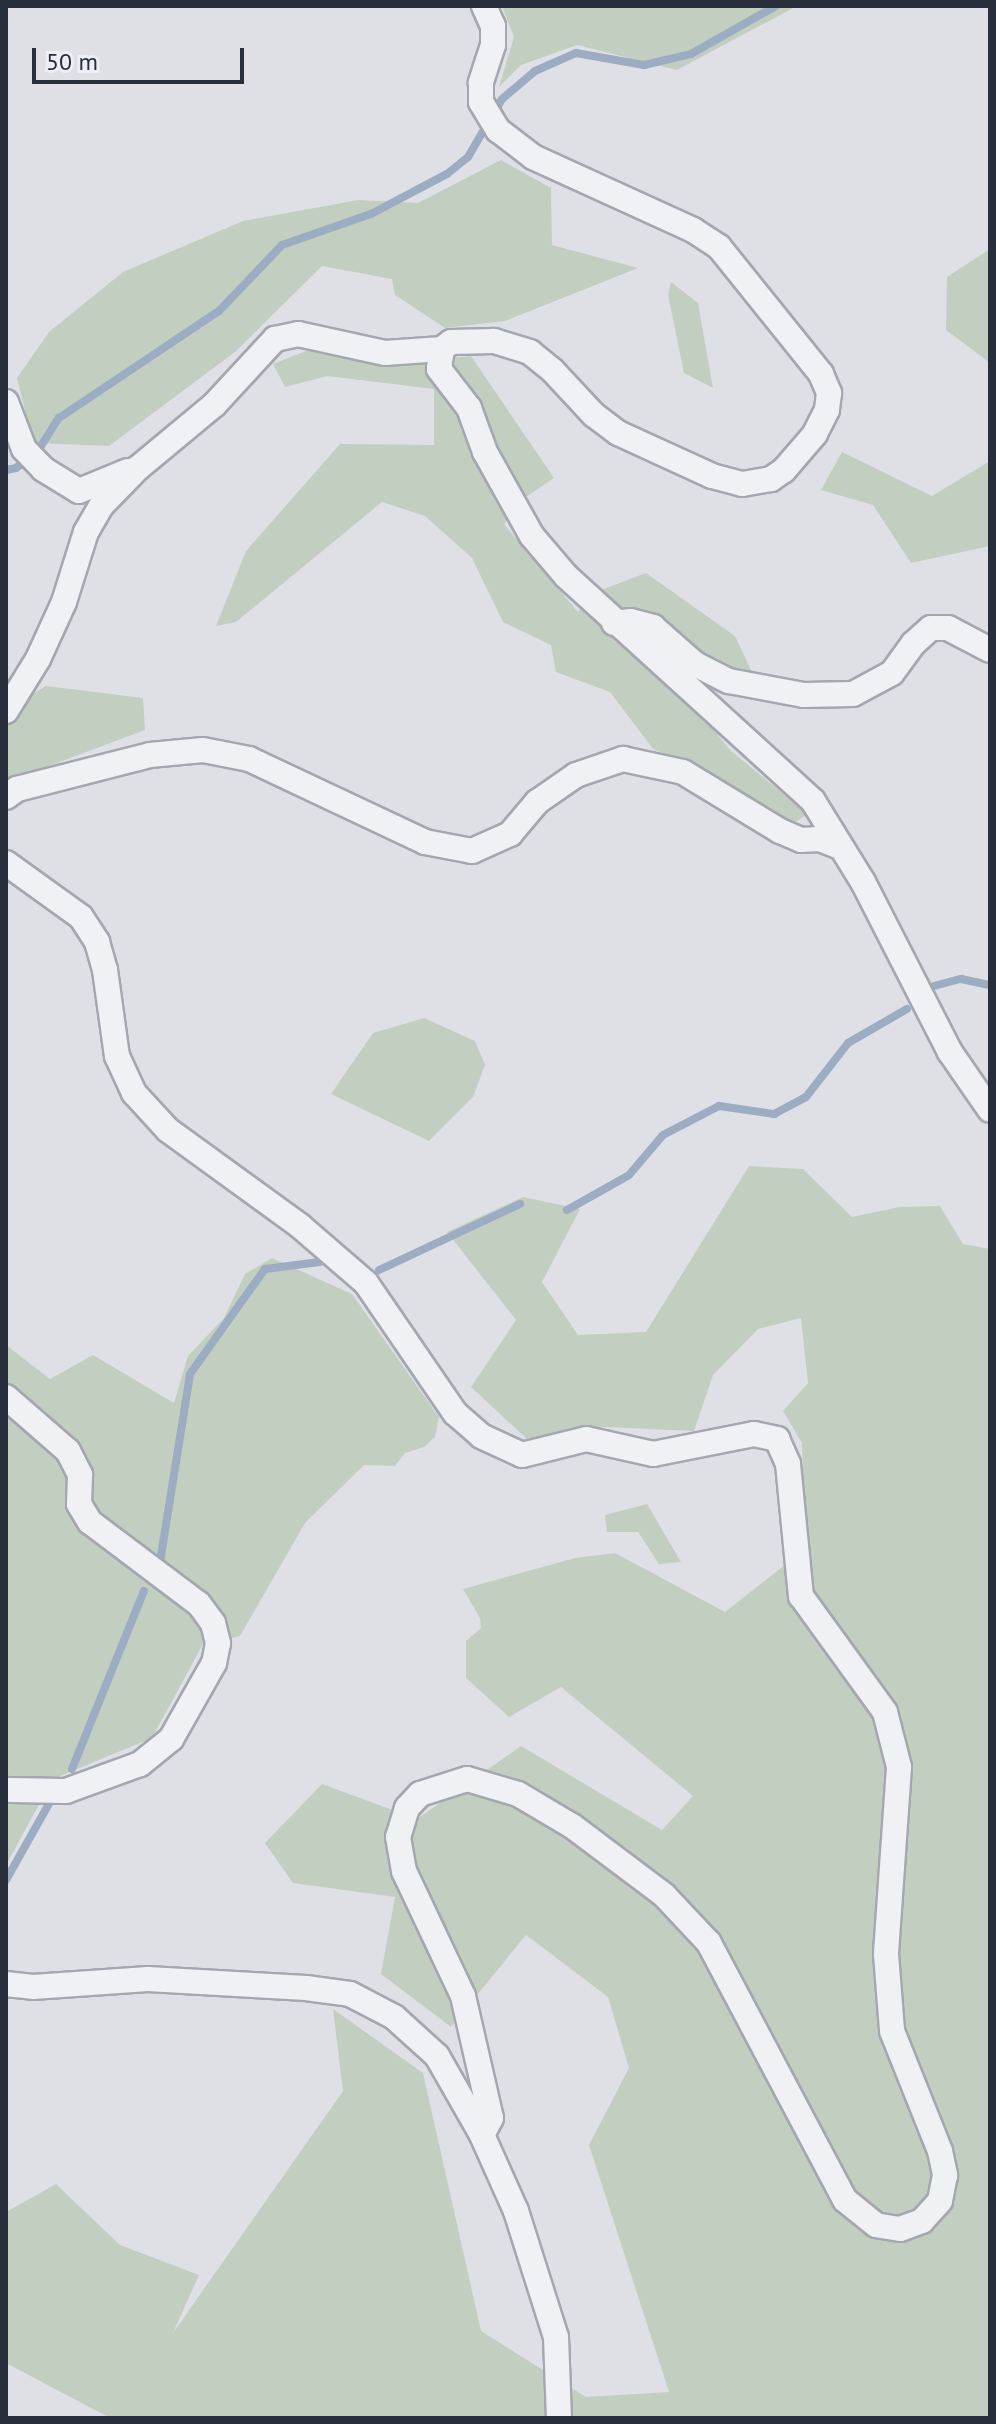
<!DOCTYPE html>
<html>
<head>
<meta charset="utf-8">
<style>
  body { margin:0 }
  #map { position:relative; width:996px; height:2424px; overflow:hidden; background:#dee0e6; font-family:"PT Sans",sans-serif }
  div>[style] { position:absolute }
  .green>* { inset:0; background:#c2cfc0 }
  .stream>* { height:8px; margin:-4px; padding:0 4px; transform-origin:4px; border-radius:4px; background:#9bacc3 }
  .roads { filter:drop-shadow(2px 0 #a4a7af) drop-shadow(-2px 0 #a4a7af) drop-shadow(0 2px #a4a7af) drop-shadow(0 -2px #a4a7af) }
  .minor>* { height:24px; margin:-12px; padding:0 12px; transform-origin:12px; border-radius:12px; background:#f0f1f5 }
  span { translate:-50% -50%; white-space:nowrap; text-align:center; line-height:1.15; -webkit-text-stroke:6px #edeff4; paint-order:stroke }
  .frame { position:absolute; inset:0; border:8px solid #282e3b; pointer-events:none }
  .scale { position:absolute; left:32px; top:48px; width:212px; height:36px; box-sizing:border-box; border:4px solid #282e3b; border-top:0; padding-left:10px; font-size:24px; line-height:28px; white-space:nowrap; color:#282e3b; -webkit-text-stroke:6px #edeff4; paint-order:stroke }
</style>
</head>
<body>
<div id="map">
  <div class="green">
    <div style="clip-path:polygon(502px 6px,797px 6px,677px 70px,577px 45px,521px 65px,499px 87px,514px 37px)"></div>
    <div style="clip-path:polygon(501px 160px,551px 188px,552px 245px,638px 268px,505px 321px,445px 328px,395px 295px,392px 279px,322px 266px,235px 352px,109px 446px,33px 443px,17px 378px,49px 332px,123px 272px,243px 221px,358px 200px,418px 203px)"></div>
    <div style="clip-path:polygon(990px 249px,990px 363px,946px 330px,947px 277px)"></div>
    <div style="clip-path:polygon(671px 282px,698px 303px,713px 388px,684px 373px,668px 295px)"></div>
    <div style="clip-path:polygon(321px 345px,387px 365px,471px 356px,554px 478px,523px 499px,504px 524px,578px 612px,596px 592px,646px 573px,735px 636px,752px 672px,680px 688px,730px 750px,808px 814px,789px 826px,703px 768px,653px 749px,610px 692px,556px 672px,551px 645px,503px 622px,472px 558px,425px 516px,382px 502px,236px 622px,216px 626px,246px 551px,340px 444px,434px 445px,434px 389px,327px 376px,285px 387px,273px 364px)"></div>
    <div style="clip-path:polygon(842px 452px,932px 496px,990px 461px,990px 546px,911px 563px,873px 505px,821px 490px)"></div>
    <div style="clip-path:polygon(46px 686px,143px 698px,145px 730px,6px 782px,6px 709px)"></div>
    <div style="clip-path:polygon(424px 1018px,475px 1041px,485px 1065px,473px 1097px,429px 1141px,331px 1094px,373px 1033px)"></div>
    <div style="clip-path:polygon(749px 1166px,803px 1169px,852px 1217px,899px 1207px,940px 1206px,963px 1244px,990px 1249px,990px 2418px,110px 2418px,6px 2363px,6px 2212px,56px 2184px,120px 2245px,199px 2275px,173px 2333px,343px 2091px,333px 2009px,423px 2073px,481px 2331px,586px 2397px,669px 2392px,589px 2145px,629px 2068px,608px 1997px,526px 1935px,451px 2027px,381px 1974px,395px 1897px,293px 1883px,265px 1843px,322px 1784px,417px 1819px,521px 1746px,662px 1830px,693px 1796px,561px 1687px,509px 1717px,466px 1678px,466px 1641px,481px 1628px,480px 1618px,463px 1589px,575px 1558px,615px 1553px,725px 1612px,805px 1549px,802px 1443px,783px 1411px,808px 1383px,801px 1318px,758px 1329px,713px 1375px,694px 1431px,581px 1426px,527px 1439px,471px 1387px,516px 1320px,447px 1232px,523px 1197px,580px 1209px,542px 1282px,578px 1335px,646px 1332px)"></div>
    <div style="clip-path:polygon(272px 1258px,352px 1294px,439px 1417px,435px 1437px,424px 1447px,405px 1453px,395px 1466px,364px 1465px,305px 1523px,240px 1636px,203px 1644px,152px 1738px,53px 1779px,6px 1865px,6px 1345px,50px 1379px,93px 1355px,174px 1403px,188px 1356px,224px 1318px,245px 1274px)"></div>
    <div style="clip-path:polygon(647px 1504px,681px 1562px,659px 1564px,638px 1532px,607px 1532px,605px 1515px)"></div>
  </div>
  <div class="stream">
    <div style="left:6px;top:470px;width:10px;rotate:-11deg"></div>
    <div style="left:16px;top:468px;width:28px;rotate:-38deg"></div>
    <div style="left:38px;top:451px;width:39px;rotate:-58deg"></div>
    <div style="left:59px;top:418px;width:192px;rotate:-33.8deg"></div>
    <div style="left:219px;top:311px;width:91px;rotate:-46.3deg"></div>
    <div style="left:282px;top:245px;width:94px;rotate:-19.2deg"></div>
    <div style="left:371px;top:214px;width:86px;rotate:-27.8deg"></div>
    <div style="left:447px;top:174px;width:27px;rotate:-39deg"></div>
    <div style="left:468px;top:157px;width:67px;rotate:-59.6deg"></div>
    <div style="left:502px;top:99px;width:43px;rotate:-40.3deg"></div>
    <div style="left:535px;top:71px;width:45px;rotate:-23.7deg"></div>
    <div style="left:576px;top:53px;width:69px;rotate:10deg"></div>
    <div style="left:644px;top:65px;width:48px;rotate:-13.2deg"></div>
    <div style="left:691px;top:54px;width:98px;rotate:-29.5deg"></div>
    <div style="left:934px;top:986px;width:28px;rotate:-15deg"></div>
    <div style="left:961px;top:979px;width:30px;rotate:12deg"></div>
    <div style="left:567px;top:1210px;width:71px;rotate:-29.4deg"></div>
    <div style="left:629px;top:1175px;width:52px;rotate:-49.6deg"></div>
    <div style="left:663px;top:1135px;width:63px;rotate:-27.4deg"></div>
    <div style="left:719px;top:1106px;width:56px;rotate:8.3deg"></div>
    <div style="left:774px;top:1114px;width:36px;rotate:-28deg"></div>
    <div style="left:806px;top:1097px;width:68px;rotate:-52.1deg"></div>
    <div style="left:848px;top:1043px;width:68px;rotate:-30deg"></div>
    <div style="left:379px;top:1270px;width:156px;rotate:-25.1deg"></div>
    <div style="left:160px;top:1562px;width:190px;rotate:-80.9deg"></div>
    <div style="left:190px;top:1374px;width:129px;rotate:-54.5deg"></div>
    <div style="left:265px;top:1269px;width:55px;rotate:-7.3deg"></div>
    <div style="left:72px;top:1769px;width:192px;rotate:-68deg"></div>
    <div style="left:6px;top:1880px;width:90px;rotate:-60.6deg"></div>
  </div>
  <div class="roads">
    <div class="minor">
      <div style="left:484px;top:6px;width:22px;rotate:66deg"></div>
      <div style="left:493px;top:26px;width:19px;rotate:90deg"></div>
      <div style="left:493px;top:45px;width:40px;rotate:108deg"></div>
      <div style="left:481px;top:83px;width:19px;rotate:90deg"></div>
      <div style="left:481px;top:102px;width:33px;rotate:59deg"></div>
      <div style="left:498px;top:130px;width:44px;rotate:37.6deg"></div>
      <div style="left:533px;top:157px;width:176px;rotate:24.5deg"></div>
      <div style="left:693px;top:230px;width:31px;rotate:33deg"></div>
      <div style="left:719px;top:247px;width:163px;rotate:51.2deg"></div>
      <div style="left:821px;top:374px;width:21px;rotate:67deg"></div>
      <div style="left:829px;top:393px;width:17px;rotate:97deg"></div>
      <div style="left:827px;top:410px;width:27px;rotate:117deg"></div>
      <div style="left:815px;top:434px;width:48px;rotate:130.7deg"></div>
      <div style="left:784px;top:470px;width:16px;rotate:145deg"></div>
      <div style="left:771px;top:479px;width:29px;rotate:170deg"></div>
      <div style="left:742px;top:484px;width:31px;rotate:-165deg"></div>
      <div style="left:712px;top:476px;width:103px;rotate:-155.4deg"></div>
      <div style="left:618px;top:433px;width:30px;rotate:-143deg"></div>
      <div style="left:594px;top:415px;width:62px;rotate:-133deg"></div>
      <div style="left:552px;top:370px;width:28px;rotate:-141deg"></div>
      <div style="left:530px;top:352px;width:38px;rotate:-163deg"></div>
      <div style="left:494px;top:341px;width:43px;rotate:178.7deg"></div>
      <div style="left:451px;top:342px;width:11px;rotate:142deg"></div>
      <div style="left:442px;top:349px;width:20px;rotate:99deg"></div>
      <div style="left:439px;top:369px;width:49px;rotate:52.4deg"></div>
      <div style="left:469px;top:408px;width:47px;rotate:70deg"></div>
      <div style="left:485px;top:452px;width:96px;rotate:60.8deg"></div>
      <div style="left:532px;top:536px;width:52px;rotate:49.6deg"></div>
      <div style="left:566px;top:576px;width:334px;rotate:42.3deg"></div>
      <div style="left:813px;top:801px;width:95px;rotate:58.3deg"></div>
      <div style="left:863px;top:882px;width:191px;rotate:62.9deg"></div>
      <div style="left:950px;top:1052px;width:70px;rotate:55.4deg"></div>
      <div style="left:6px;top:402px;width:50px;rotate:69deg"></div>
      <div style="left:24px;top:449px;width:28px;rotate:46deg"></div>
      <div style="left:43px;top:469px;width:42px;rotate:31.4deg"></div>
      <div style="left:79px;top:491px;width:53px;rotate:-22.2deg"></div>
      <div style="left:614px;top:623px;width:17px;rotate:-7deg"></div>
      <div style="left:631px;top:621px;width:23px;rotate:15deg"></div>
      <div style="left:653px;top:627px;width:56px;rotate:41.4deg"></div>
      <div style="left:695px;top:664px;width:38px;rotate:27deg"></div>
      <div style="left:729px;top:681px;width:76px;rotate:10.6deg"></div>
      <div style="left:804px;top:695px;width:49px;rotate:-1.2deg"></div>
      <div style="left:853px;top:694px;width:44px;rotate:-28.3deg"></div>
      <div style="left:892px;top:673px;width:36px;rotate:-54deg"></div>
      <div style="left:913px;top:644px;width:24px;rotate:-42deg"></div>
      <div style="left:931px;top:628px;width:17px"></div>
      <div style="left:948px;top:628px;width:47px;rotate:27.6deg"></div>
      <div style="left:6px;top:711px;width:61px;rotate:-58.4deg"></div>
      <div style="left:38px;top:659px;width:63px;rotate:-65.5deg"></div>
      <div style="left:64px;top:602px;width:73px;rotate:-72.6deg"></div>
      <div style="left:86px;top:532px;width:30px;rotate:-60deg"></div>
      <div style="left:101px;top:506px;width:53px;rotate:-45.8deg"></div>
      <div style="left:138px;top:468px;width:99px;rotate:-39.7deg"></div>
      <div style="left:214px;top:405px;width:90px;rotate:-47.3deg"></div>
      <div style="left:275px;top:339px;width:24px;rotate:-12deg"></div>
      <div style="left:298px;top:334px;width:89px;rotate:12.3deg"></div>
      <div style="left:385px;top:353px;width:57px;rotate:-4deg"></div>
      <div style="left:6px;top:797px;width:14px;rotate:-36deg"></div>
      <div style="left:17px;top:789px;width:137px;rotate:-14.3deg"></div>
      <div style="left:150px;top:755px;width:53px;rotate:-5.4deg"></div>
      <div style="left:203px;top:750px;width:47px;rotate:11.1deg"></div>
      <div style="left:249px;top:759px;width:195px;rotate:25.2deg"></div>
      <div style="left:425px;top:842px;width:48px;rotate:10.8deg"></div>
      <div style="left:472px;top:851px;width:42px;rotate:-24.1deg"></div>
      <div style="left:510px;top:834px;width:42px;rotate:-49.8deg"></div>
      <div style="left:537px;top:802px;width:47px;rotate:-34.7deg"></div>
      <div style="left:576px;top:775px;width:50px;rotate:-18.8deg"></div>
      <div style="left:623px;top:759px;width:61px;rotate:12.2deg"></div>
      <div style="left:683px;top:772px;width:114px;rotate:31.3deg"></div>
      <div style="left:780px;top:831px;width:23px;rotate:23deg"></div>
      <div style="left:801px;top:840px;width:19px;rotate:-3deg"></div>
      <div style="left:820px;top:839px;width:18px;rotate:22deg"></div>
      <div style="left:6px;top:863px;width:92px;rotate:35.8deg"></div>
      <div style="left:81px;top:917px;width:30px;rotate:57deg"></div>
      <div style="left:97px;top:942px;width:29px;rotate:74deg"></div>
      <div style="left:105px;top:970px;width:87px;rotate:82.1deg"></div>
      <div style="left:117px;top:1056px;width:41px;rotate:65.3deg"></div>
      <div style="left:134px;top:1093px;width:50px;rotate:47.4deg"></div>
      <div style="left:168px;top:1130px;width:163px;rotate:36deg"></div>
      <div style="left:300px;top:1226px;width:87px;rotate:40.8deg"></div>
      <div style="left:366px;top:1283px;width:158px;rotate:55.6deg"></div>
      <div style="left:455px;top:1413px;width:35px;rotate:41deg"></div>
      <div style="left:481px;top:1436px;width:45px;rotate:24.9deg"></div>
      <div style="left:522px;top:1455px;width:66px;rotate:-14deg"></div>
      <div style="left:586px;top:1439px;width:69px;rotate:12.6deg"></div>
      <div style="left:653px;top:1454px;width:103px;rotate:-11.2deg"></div>
      <div style="left:754px;top:1434px;width:24px;rotate:12deg"></div>
      <div style="left:777px;top:1439px;width:27px;rotate:66deg"></div>
      <div style="left:788px;top:1464px;width:133px;rotate:84.4deg"></div>
      <div style="left:801px;top:1596px;width:143px;rotate:54.1deg"></div>
      <div style="left:885px;top:1712px;width:57px;rotate:75.7deg"></div>
      <div style="left:899px;top:1767px;width:187px;rotate:94deg"></div>
      <div style="left:886px;top:1954px;width:77px;rotate:85.5deg"></div>
      <div style="left:892px;top:2031px;width:129px;rotate:68.2deg"></div>
      <div style="left:940px;top:2151px;width:25px;rotate:78deg"></div>
      <div style="left:945px;top:2175px;width:26px;rotate:101deg"></div>
      <div style="left:940px;top:2201px;width:27px;rotate:132deg"></div>
      <div style="left:922px;top:2221px;width:23px;rotate:160deg"></div>
      <div style="left:900px;top:2229px;width:24px;rotate:-171deg"></div>
      <div style="left:876px;top:2225px;width:40px;rotate:-141deg"></div>
      <div style="left:845px;top:2200px;width:291px;rotate:-117.9deg"></div>
      <div style="left:709px;top:1943px;width:66px;rotate:-133.2deg"></div>
      <div style="left:664px;top:1895px;width:115px;rotate:-143.1deg"></div>
      <div style="left:572px;top:1826px;width:63px;rotate:-149.3deg"></div>
      <div style="left:518px;top:1794px;width:53px;rotate:-163.6deg"></div>
      <div style="left:467px;top:1779px;width:49px;rotate:162.3deg"></div>
      <div style="left:420px;top:1794px;width:19px;rotate:133deg"></div>
      <div style="left:407px;top:1808px;width:30px;rotate:107deg"></div>
      <div style="left:398px;top:1837px;width:35px;rotate:80deg"></div>
      <div style="left:404px;top:1871px;width:138px;rotate:64.7deg"></div>
      <div style="left:463px;top:1996px;width:125px;rotate:77.1deg"></div>
      <div style="left:491px;top:2118px;width:19px;rotate:118deg"></div>
      <div style="left:6px;top:1397px;width:82px;rotate:41.1deg"></div>
      <div style="left:68px;top:1451px;width:27px;rotate:63deg"></div>
      <div style="left:80px;top:1475px;width:29px;rotate:92deg"></div>
      <div style="left:79px;top:1504px;width:21px;rotate:59deg"></div>
      <div style="left:90px;top:1522px;width:136px;rotate:37deg"></div>
      <div style="left:199px;top:1604px;width:24px;rotate:54deg"></div>
      <div style="left:213px;top:1623px;width:21px;rotate:76deg"></div>
      <div style="left:218px;top:1643px;width:20px;rotate:101deg"></div>
      <div style="left:214px;top:1663px;width:87px;rotate:119.5deg"></div>
      <div style="left:171px;top:1739px;width:40px;rotate:141deg"></div>
      <div style="left:140px;top:1764px;width:79px;rotate:160deg"></div>
      <div style="left:66px;top:1791px;width:60px;rotate:-179deg"></div>
      <div style="left:6px;top:1984px;width:27px;rotate:6deg"></div>
      <div style="left:33px;top:1987px;width:115px;rotate:-4deg"></div>
      <div style="left:148px;top:1979px;width:158px;rotate:3.3deg"></div>
      <div style="left:306px;top:1988px;width:44px;rotate:7.8deg"></div>
      <div style="left:350px;top:1994px;width:50px;rotate:27.6deg"></div>
      <div style="left:394px;top:2017px;width:58px;rotate:42.2deg"></div>
      <div style="left:437px;top:2056px;width:91px;rotate:60.3deg"></div>
      <div style="left:482px;top:2135px;width:83px;rotate:65.9deg"></div>
      <div style="left:516px;top:2211px;width:132px;rotate:72.4deg"></div>
      <div style="left:556px;top:2337px;width:81px;rotate:87.9deg"></div>
    </div>
  </div>
  <div class="frame"></div>
  <div class="scale">50 m</div>
</div>
</body>
</html>
